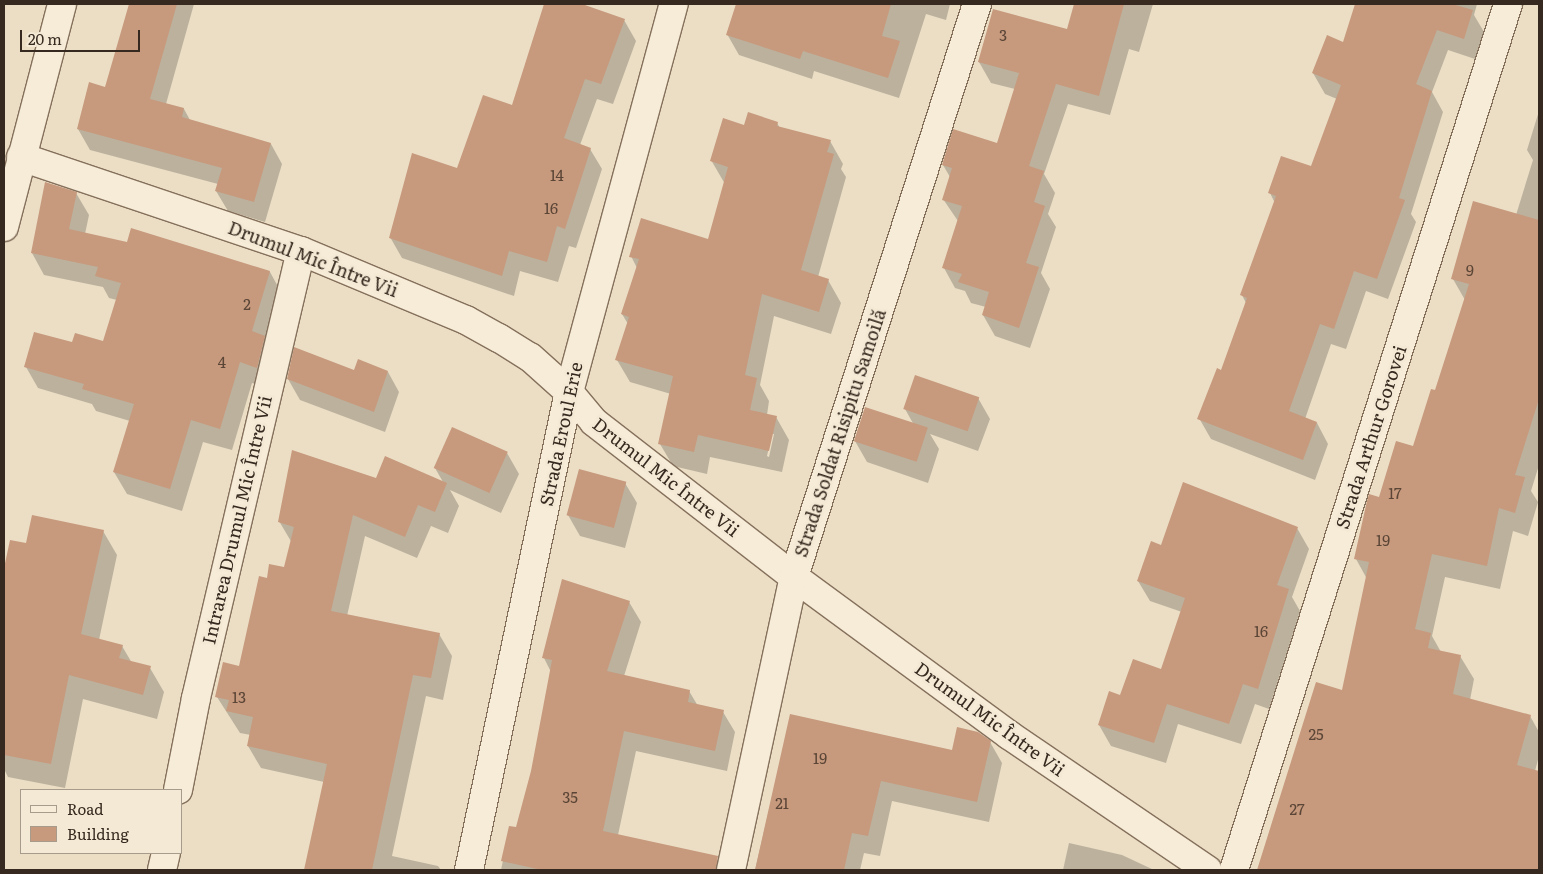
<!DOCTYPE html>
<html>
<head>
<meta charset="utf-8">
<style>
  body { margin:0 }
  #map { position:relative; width:1543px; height:874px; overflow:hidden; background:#ebdec5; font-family:Literata,serif }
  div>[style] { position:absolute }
  .shadow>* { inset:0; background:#0003 }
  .building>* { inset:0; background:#c7997d; transform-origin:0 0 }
  .roads { filter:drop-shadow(1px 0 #85705c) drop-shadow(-1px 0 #85705c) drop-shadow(0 1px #85705c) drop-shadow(0 -1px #85705c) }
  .minor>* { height:28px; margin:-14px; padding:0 14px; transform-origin:14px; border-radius:14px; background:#f6ecd7 }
  .tertiary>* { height:28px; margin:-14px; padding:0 14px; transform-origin:14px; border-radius:14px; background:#f6ecd7 }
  span { translate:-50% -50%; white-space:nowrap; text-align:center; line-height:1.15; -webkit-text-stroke:5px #f3e9d4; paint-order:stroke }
  .number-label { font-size:15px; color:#5a4536 }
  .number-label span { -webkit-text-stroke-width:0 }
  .street-label { font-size:18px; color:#36291f }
  .frame { position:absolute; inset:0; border:5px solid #36291f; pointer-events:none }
  .legend { position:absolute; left:20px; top:789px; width:162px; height:65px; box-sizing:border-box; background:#f3e9d4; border:1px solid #a79c8c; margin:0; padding:6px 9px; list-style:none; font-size:15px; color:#36291f }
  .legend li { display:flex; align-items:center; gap:10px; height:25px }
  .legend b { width:25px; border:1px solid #a79c8c }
  .scale { position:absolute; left:20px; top:30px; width:120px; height:22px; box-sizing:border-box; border:2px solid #36291f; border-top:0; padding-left:6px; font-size:15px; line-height:18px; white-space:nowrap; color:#36291f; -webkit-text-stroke:4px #f3e9d4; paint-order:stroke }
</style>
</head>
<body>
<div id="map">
  <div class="shadow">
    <div style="clip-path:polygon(130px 4px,194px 4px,166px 104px,184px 109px,190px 120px,271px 144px,282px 164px,265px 222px,228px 211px,216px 191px,218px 184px,90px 150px,78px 129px,106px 88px)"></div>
    <div style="clip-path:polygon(546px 4px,570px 13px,573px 4px,579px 4px,624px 20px,636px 41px,613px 104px,597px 99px,580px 145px,590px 149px,602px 169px,576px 248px,569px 246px,558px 282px,520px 271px,514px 296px,402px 258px,390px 237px,458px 169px,513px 106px)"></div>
    <div style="clip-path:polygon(737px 4px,814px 4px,823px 7px,824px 4px,950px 4px,946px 20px,926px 14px,899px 98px,814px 71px,812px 79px,739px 55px,727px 34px)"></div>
    <div style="clip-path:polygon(1076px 4px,1153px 4px,1139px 52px,1129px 49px,1110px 115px,1068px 104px,1044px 174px,1055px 193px,1048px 214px,1056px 227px,1041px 273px,1050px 289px,1030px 348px,995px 336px,983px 315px,986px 307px,971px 303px,965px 291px,955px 288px,944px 268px,958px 221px,943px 199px,950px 177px,943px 165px,998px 145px,1015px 89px,991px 83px,979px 62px,1068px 31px)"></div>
    <div style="clip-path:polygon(1357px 4px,1477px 4px,1474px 15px,1484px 32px,1475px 59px,1448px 50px,1432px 92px,1443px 112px,1411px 214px,1416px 222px,1388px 299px,1366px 291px,1346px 349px,1331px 344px,1305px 419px,1317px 423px,1328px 444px,1315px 480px,1211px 439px,1199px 418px,1222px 371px,1246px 303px,1242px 295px,1275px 203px,1270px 193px,1312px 168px,1337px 99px,1325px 94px,1313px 73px,1344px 44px)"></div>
    <div style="clip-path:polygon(1539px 111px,1539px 465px,1531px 491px,1538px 502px,1528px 536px,1513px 531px,1500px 589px,1445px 577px,1432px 636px,1441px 652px,1460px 656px,1474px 679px,1470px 700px,1530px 716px,1539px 732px,1539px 756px,1535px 771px,1539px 773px,1539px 870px,1258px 870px,1317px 684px,1343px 692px,1367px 579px,1356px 559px,1380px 498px,1414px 447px,1436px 391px,1465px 300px,1453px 279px,1516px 215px,1533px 160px,1527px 150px)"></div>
    <div style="clip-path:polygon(evenodd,777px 123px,780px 128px,830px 141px,843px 164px,841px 169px,846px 177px,818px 277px,828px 280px,841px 303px,831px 334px,774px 316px,760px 385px,769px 401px,767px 415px,776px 417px,789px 440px,782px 472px,710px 457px,707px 474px,673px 466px,660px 444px,671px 394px,630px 382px,617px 360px,628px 324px,622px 314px,637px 268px,631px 256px,709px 240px,725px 184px,711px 160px,745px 127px,777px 123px,772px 434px,774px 434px,769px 457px,767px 456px,772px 434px)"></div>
    <div style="clip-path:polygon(76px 193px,89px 215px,85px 234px,270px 272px,282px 294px,270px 389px,252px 383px,232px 450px,203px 442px,182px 511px,127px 494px,114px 472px,130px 421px,96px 411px,92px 404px,38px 388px,26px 367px,73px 344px,104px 342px,117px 300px,109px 298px,103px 287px,44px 275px,32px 253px)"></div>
    <div style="clip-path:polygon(355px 371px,388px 372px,399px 392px,385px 432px,300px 400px,288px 379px)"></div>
    <div style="clip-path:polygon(978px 398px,990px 419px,978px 451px,930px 434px,939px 449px,928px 483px,867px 462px,855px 441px,914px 425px,905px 409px)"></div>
    <div style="clip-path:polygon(507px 453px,519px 474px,501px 513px,450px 490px,459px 506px,448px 533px,431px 526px,417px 558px,365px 536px,347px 616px,439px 634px,452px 656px,443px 700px,426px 696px,392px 856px,438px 866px,441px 870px,305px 870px,324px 782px,261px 768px,248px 746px,251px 735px,240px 733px,217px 697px,240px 667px,268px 579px,285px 568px,292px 543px,279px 521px,376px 479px,443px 482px,435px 468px)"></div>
    <div style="clip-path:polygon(625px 483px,637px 503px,625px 548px,580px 536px,568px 515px)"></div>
    <div style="clip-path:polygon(1297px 528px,1309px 549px,1292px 597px,1300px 611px,1269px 709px,1255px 704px,1241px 744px,1178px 724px,1166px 763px,1111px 746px,1099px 725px,1120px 696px,1162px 670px,1182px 612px,1150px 601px,1138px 581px,1162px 546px)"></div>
    <div style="clip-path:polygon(103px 531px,117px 555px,99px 640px,122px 646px,132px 663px,150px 668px,164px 692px,157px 719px,83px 699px,65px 788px,8px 777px,4px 769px,4px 574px,11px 541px,27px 545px)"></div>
    <div style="clip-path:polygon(629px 602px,641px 622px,624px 676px,689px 691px,698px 706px,723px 712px,735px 732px,727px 771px,636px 751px,618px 835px,675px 866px,674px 870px,501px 870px,510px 827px,517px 829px,532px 771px,551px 672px,544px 658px)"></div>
    <div style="clip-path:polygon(791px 716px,953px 752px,990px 742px,1002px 763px,989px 822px,892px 801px,880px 856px,864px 853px,860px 870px,755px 870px)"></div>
    <div style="clip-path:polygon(1069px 843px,1122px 855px,1154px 870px,1063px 870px)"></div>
  </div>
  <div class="building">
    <div style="clip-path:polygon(129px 4px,177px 4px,150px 99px,184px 108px,182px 117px,271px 143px,254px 202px,215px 191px,222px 168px,77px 129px,89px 82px,105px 87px)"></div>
    <div style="clip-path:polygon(544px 4px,582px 4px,625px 19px,601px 84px,585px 79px,564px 138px,591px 148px,565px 229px,557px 226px,547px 262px,509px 251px,502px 276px,389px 238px,412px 153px,457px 168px,483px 95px,512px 105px)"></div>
    <div style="clip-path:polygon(736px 4px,891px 4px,882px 36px,900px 41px,888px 78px,803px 51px,800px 59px,726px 35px)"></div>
    <div style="clip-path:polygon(1074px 4px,1124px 4px,1099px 96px,1056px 84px,1029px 166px,1044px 171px,1034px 202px,1045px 206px,1026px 263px,1039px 267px,1019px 328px,982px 315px,989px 292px,958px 282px,962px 274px,942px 268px,962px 206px,942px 200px,952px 168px,942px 165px,953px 129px,997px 143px,1019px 73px,978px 62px,993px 9px,1067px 29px)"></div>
    <div style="clip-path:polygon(1355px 4px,1452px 4px,1473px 10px,1464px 39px,1437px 30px,1416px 84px,1432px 91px,1399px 198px,1405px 200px,1377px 279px,1354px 271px,1334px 329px,1320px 324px,1289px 411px,1317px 422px,1303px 460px,1197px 419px,1217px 368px,1221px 370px,1247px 298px,1240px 295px,1276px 196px,1268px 193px,1281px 156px,1311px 166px,1341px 85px,1312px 73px,1327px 35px,1343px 42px)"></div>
    <div style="clip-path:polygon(748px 112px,778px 122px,777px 126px,831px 140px,827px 152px,834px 154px,801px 270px,829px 279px,819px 312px,762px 294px,745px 375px,757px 378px,750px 410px,777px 416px,769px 451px,698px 435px,694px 452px,658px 444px,673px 376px,615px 360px,629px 317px,621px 314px,639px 259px,629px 257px,641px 218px,708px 239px,728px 167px,710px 161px,723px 118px,744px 125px)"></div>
    <div style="clip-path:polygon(45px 182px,77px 192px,69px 229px,127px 242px,131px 228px,270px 271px,252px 331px,265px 336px,257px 368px,240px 362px,220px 429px,191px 420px,170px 489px,113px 472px,134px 404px,82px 389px,84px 384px,24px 367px,34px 332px,72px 342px,75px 333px,103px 341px,121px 283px,95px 276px,98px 267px,31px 253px)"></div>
    <div style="clip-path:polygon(1473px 201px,1539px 220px,1539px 399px,1515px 475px,1525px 477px,1515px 513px,1499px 508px,1487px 566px,1432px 554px,1415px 629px,1431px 633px,1428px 648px,1461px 655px,1453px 694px,1531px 715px,1517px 765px,1539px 771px,1539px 870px,1257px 870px,1316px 682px,1342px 690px,1369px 562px,1354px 559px,1367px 501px,1369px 494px,1379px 497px,1396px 441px,1413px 446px,1431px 389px,1435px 390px,1469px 284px,1451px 279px)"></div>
    <div style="clip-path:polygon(294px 347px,354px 370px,358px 359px,388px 371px,374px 412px,287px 379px)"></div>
    <div style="left:915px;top:375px;width:68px;height:36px;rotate:19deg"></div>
    <div style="left:865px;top:407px;width:66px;height:36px;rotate:18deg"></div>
    <div style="left:452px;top:427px;width:61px;height:45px;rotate:24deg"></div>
    <div style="clip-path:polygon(292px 450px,376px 478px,385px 456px,447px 483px,435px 512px,418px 505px,405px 537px,353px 515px,331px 611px,440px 633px,431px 678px,413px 675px,372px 870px,304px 870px,327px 764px,247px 746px,253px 717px,226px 711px,229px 700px,215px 697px,223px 662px,239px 666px,259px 576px,267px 578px,269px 564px,284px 567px,294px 527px,278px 522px)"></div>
    <div style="left:579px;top:469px;width:49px;height:48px;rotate:15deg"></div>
    <div style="clip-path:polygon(1183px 482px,1298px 527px,1277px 585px,1289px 589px,1258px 689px,1243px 684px,1229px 724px,1167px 704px,1154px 743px,1098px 725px,1109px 691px,1120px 695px,1133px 659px,1161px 669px,1185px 598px,1137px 581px,1151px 541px,1161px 545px)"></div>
    <div style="clip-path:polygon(32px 515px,104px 530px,81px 634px,123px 645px,119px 658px,151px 666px,143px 695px,69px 675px,51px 764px,4px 755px,4px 568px,10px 540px,26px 543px)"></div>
    <div style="clip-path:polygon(562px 579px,630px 601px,607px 671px,690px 690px,688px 702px,724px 710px,715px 751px,624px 731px,603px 831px,718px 856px,716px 870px,542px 870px,501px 861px,509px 826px,516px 827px,531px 771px,552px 660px,542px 658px)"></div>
    <div style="clip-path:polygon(790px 714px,952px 750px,957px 727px,978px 732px,991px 741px,977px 802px,881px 781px,868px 836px,852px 833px,844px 870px,755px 870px)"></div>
  </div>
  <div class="roads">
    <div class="minor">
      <div style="left:21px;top:157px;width:295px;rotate:18.6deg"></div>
      <div style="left:301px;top:251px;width:179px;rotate:22.7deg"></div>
      <div style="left:466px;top:320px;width:38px;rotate:29deg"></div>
      <div style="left:499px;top:338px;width:36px;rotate:32deg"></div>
      <div style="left:530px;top:357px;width:52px;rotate:41.9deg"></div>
      <div style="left:569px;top:392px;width:39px;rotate:50deg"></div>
      <div style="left:594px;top:422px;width:253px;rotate:37.8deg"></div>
      <div style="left:794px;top:577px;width:267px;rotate:36.3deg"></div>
      <div style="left:1009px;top:735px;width:240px;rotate:34.2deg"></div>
      <div style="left:4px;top:227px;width:230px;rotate:-75.4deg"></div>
      <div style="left:178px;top:790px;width:94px;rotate:-78.9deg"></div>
      <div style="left:196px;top:698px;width:459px;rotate:-76.8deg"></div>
      <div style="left:162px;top:870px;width:17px;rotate:-77deg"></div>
      <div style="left:469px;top:870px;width:488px;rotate:-78.2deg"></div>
      <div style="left:569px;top:392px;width:402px;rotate:-74.9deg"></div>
      <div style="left:731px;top:870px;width:300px;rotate:-77.9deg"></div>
      <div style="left:794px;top:577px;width:602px;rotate:-72.29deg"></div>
    </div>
    <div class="tertiary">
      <div style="left:1234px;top:870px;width:908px;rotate:-72.44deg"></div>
    </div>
  </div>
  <div class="number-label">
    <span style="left:1003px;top:35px">3</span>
    <span style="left:557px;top:175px">14</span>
    <span style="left:551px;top:208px">16</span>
    <span style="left:1470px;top:270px">9</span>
    <span style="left:247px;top:304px">2</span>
    <span style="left:222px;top:362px">4</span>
    <span style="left:1395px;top:493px">17</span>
    <span style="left:1383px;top:540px">19</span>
    <span style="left:1261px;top:631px">16</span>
    <span style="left:239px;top:697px">13</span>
    <span style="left:1316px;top:734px">25</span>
    <span style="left:820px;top:758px">19</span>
    <span style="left:570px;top:797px">35</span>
    <span style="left:782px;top:803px">21</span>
    <span style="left:1297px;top:809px">27</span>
  </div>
  <div class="street-label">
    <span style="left:313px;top:259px;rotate:21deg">Drumul Mic Între Vii</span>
    <span style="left:840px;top:433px;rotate:-72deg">Strada Soldat Risipitu Samoilă</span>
    <span style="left:561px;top:434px;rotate:-78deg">Strada Eroul Erie</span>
    <span style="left:1371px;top:437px;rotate:-72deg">Strada Arthur Gorovei</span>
    <span style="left:666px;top:477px;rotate:38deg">Drumul Mic Între Vii</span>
    <span style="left:237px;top:520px;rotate:-77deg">Intrarea Drumul Mic Între Vii</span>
    <span style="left:990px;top:719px;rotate:36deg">Drumul Mic Între Vii</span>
  </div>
  <div class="frame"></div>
  <ul class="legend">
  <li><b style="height:6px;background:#f6ecd7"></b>Road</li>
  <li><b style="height:14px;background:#c7997d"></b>Building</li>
  </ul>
  <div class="scale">20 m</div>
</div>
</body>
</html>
